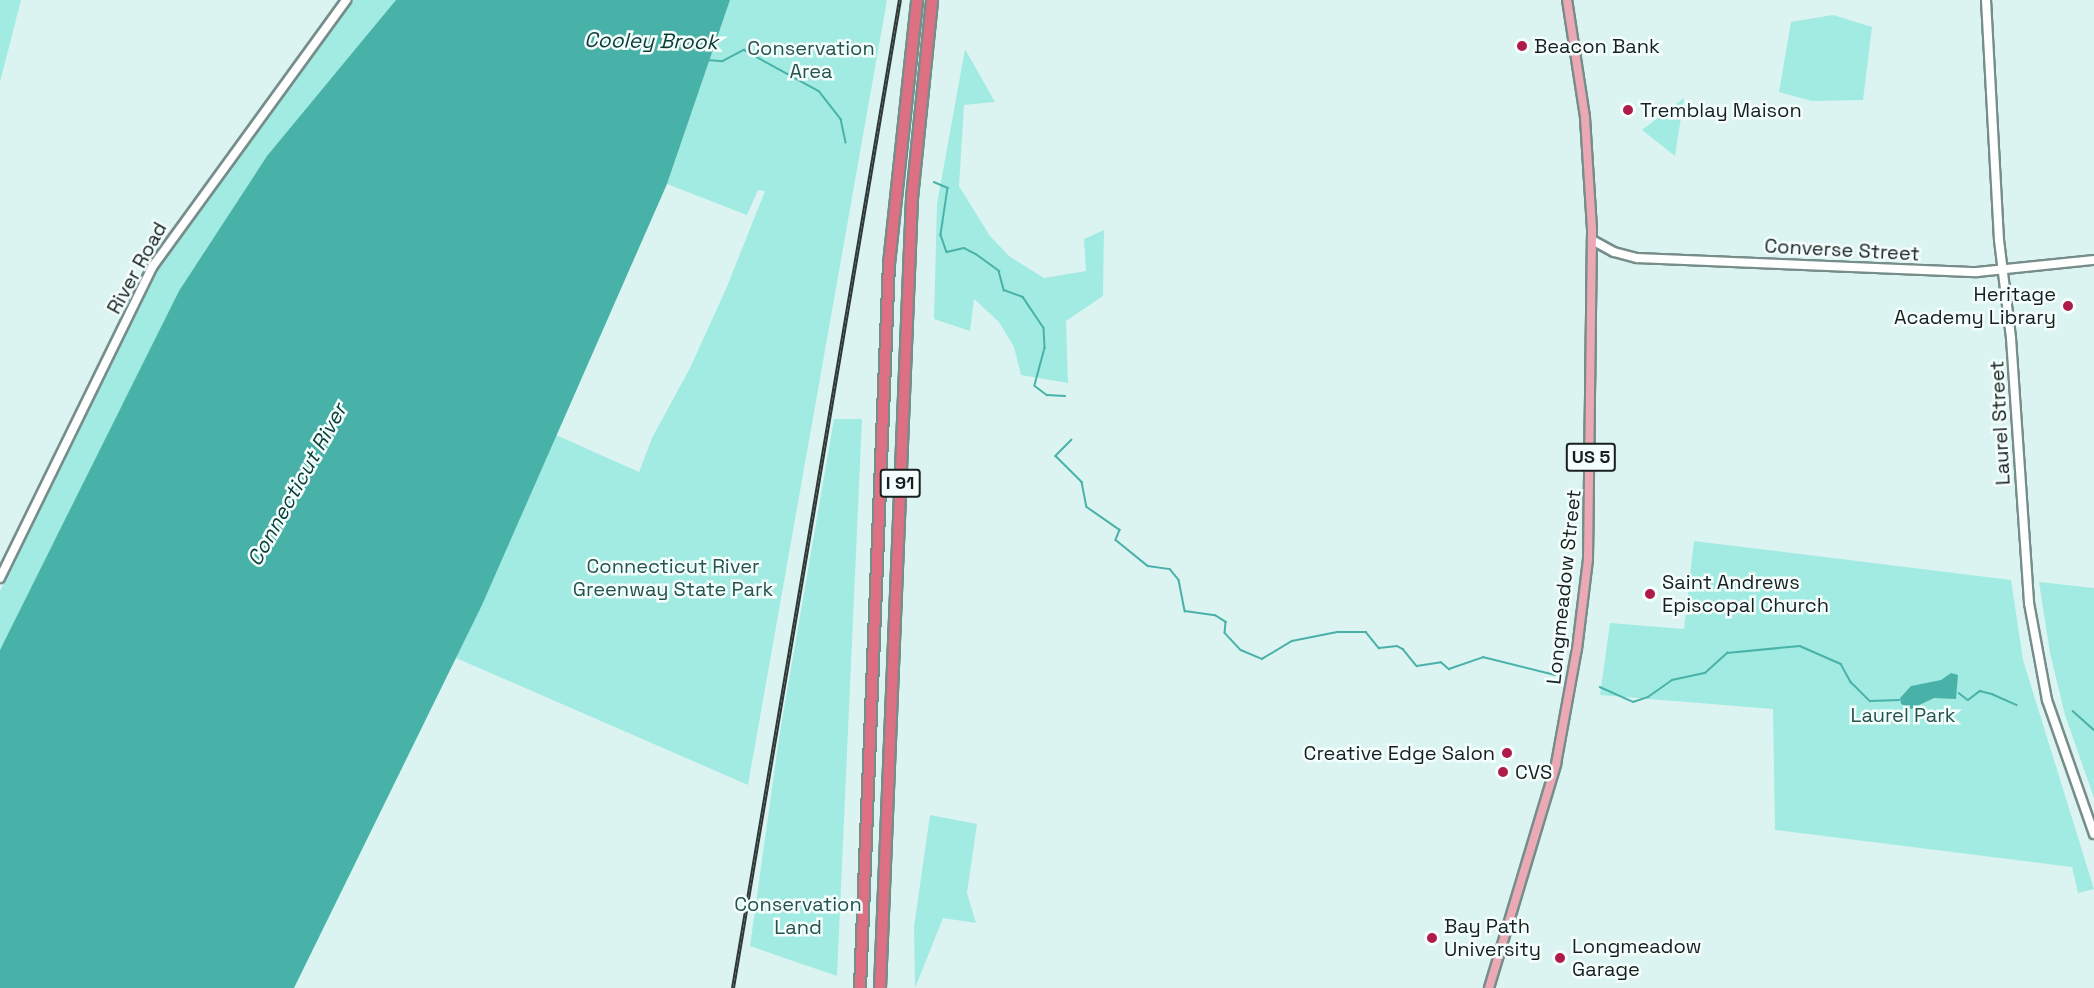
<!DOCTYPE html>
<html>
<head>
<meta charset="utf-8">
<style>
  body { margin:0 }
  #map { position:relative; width:2094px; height:988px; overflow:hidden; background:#dbf4f1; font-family:"Space Grotesk",sans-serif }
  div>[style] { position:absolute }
  .green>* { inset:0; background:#a2ebe2 }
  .water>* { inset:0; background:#49b2a8 }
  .stream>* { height:1.5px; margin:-0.75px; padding:0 0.75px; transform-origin:0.75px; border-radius:0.75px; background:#49b2a8 }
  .roads { filter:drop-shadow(2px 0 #768d8a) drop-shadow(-2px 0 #768d8a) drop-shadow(0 2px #768d8a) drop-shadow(0 -2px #768d8a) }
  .secondary>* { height:8px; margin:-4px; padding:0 4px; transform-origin:4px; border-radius:4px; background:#fff }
  .primary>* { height:8px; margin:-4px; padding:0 4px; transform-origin:4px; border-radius:4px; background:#eba9b5 }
  .highway>* { height:10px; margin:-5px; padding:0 5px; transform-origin:5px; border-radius:5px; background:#de7083 }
  .rail>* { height:4px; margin-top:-2px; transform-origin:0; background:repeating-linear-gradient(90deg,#f4fefc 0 4.5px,#2d3837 0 9px); box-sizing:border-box; border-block:2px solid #2d3837 }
  .dots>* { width:16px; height:16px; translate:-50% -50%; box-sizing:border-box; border:3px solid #f4fefc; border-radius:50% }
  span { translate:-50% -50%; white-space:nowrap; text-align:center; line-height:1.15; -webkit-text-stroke:5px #f4fefc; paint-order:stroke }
  .shield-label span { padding:2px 4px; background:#f4fefc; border:2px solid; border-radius:4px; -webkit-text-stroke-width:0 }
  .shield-label { font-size:18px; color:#17201f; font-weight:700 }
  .poi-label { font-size:20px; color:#17201f }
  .left { translate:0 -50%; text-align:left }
  .right { translate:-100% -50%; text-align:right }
  .park-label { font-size:20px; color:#25534e }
  .street-label { font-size:20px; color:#17201f }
  .water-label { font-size:21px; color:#0b3d38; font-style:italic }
</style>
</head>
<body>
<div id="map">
  <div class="green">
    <div style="clip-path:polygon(0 0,21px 0,0 82px)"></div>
    <div style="clip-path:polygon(354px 0,396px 0,372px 32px,0 650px,0 591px,160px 266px)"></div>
    <div style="clip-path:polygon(730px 0,887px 0,748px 785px,456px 658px,556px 435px,639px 472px,652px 438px,690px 368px,726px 289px,765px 191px,758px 190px,747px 215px,667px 184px)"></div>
    <div style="clip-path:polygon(1833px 15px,1872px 27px,1863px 100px,1812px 101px,1779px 92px,1791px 22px)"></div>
    <div style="clip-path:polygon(965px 49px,995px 102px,964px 105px,959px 186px,990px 236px,1009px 256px,1044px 278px,1086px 271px,1084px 239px,1104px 230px,1103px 296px,1066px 321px,1068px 383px,1021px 375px,1014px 347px,999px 322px,974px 299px,970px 331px,934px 319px,937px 204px)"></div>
    <div style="clip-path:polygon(1684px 98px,1675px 156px,1642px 130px)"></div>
    <div style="clip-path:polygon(834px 419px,862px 419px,837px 976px,750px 946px,779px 738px)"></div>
    <div style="clip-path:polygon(1694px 541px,2011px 580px,2023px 660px,2094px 889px,2078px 893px,2072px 867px,1775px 830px,1773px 709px,1600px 695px,1610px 623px,1684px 629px)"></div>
    <div style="clip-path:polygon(2039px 582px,2094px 588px,2094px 798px,2065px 715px,2050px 653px)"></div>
    <div style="clip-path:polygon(930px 815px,977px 824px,967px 893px,976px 923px,943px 918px,915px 988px,914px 927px)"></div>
  </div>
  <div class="water">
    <div style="clip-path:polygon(396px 0,730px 0,667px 184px,482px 605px,294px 988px,0 988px,0 650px,179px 291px,267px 156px)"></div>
    <div style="clip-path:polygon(1951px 673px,1958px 675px,1956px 699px,1934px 698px,1911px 709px,1901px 704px,1900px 698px,1911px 686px,1941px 680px)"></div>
  </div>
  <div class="stream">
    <div style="left:707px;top:60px;width:16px;rotate:4deg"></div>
    <div style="left:723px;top:61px;width:24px;rotate:-28deg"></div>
    <div style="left:744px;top:50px;width:85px;rotate:28.7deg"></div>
    <div style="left:819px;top:91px;width:36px;rotate:52deg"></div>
    <div style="left:841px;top:119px;width:24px;rotate:78deg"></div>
    <div style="left:934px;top:182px;width:15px;rotate:23deg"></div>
    <div style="left:948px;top:188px;width:48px;rotate:98.5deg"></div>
    <div style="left:941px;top:235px;width:18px;rotate:71deg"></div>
    <div style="left:947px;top:252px;width:17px;rotate:-13deg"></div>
    <div style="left:964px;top:248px;width:13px;rotate:27deg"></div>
    <div style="left:976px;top:254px;width:29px;rotate:36deg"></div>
    <div style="left:999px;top:271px;width:20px;rotate:75deg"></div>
    <div style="left:1004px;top:290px;width:20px;rotate:20deg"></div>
    <div style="left:1023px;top:297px;width:37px;rotate:56deg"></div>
    <div style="left:1044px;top:328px;width:20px;rotate:87deg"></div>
    <div style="left:1045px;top:348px;width:39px;rotate:105deg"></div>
    <div style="left:1035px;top:386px;width:15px;rotate:37deg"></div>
    <div style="left:1047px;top:395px;width:18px;rotate:3deg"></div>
    <div style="left:1072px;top:440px;width:23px;rotate:135deg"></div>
    <div style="left:1056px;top:456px;width:37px;rotate:45deg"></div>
    <div style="left:1082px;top:482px;width:25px;rotate:79deg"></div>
    <div style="left:1087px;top:507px;width:40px;rotate:34.9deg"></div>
    <div style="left:1120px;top:530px;width:11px;rotate:112deg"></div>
    <div style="left:1116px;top:540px;width:41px;rotate:39.1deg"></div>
    <div style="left:1148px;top:566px;width:22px;rotate:8deg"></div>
    <div style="left:1170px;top:569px;width:14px;rotate:51deg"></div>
    <div style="left:1179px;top:580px;width:32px;rotate:79deg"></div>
    <div style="left:1185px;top:611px;width:30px;rotate:8deg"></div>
    <div style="left:1215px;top:615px;width:13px;rotate:32deg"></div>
    <div style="left:1226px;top:622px;width:11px;rotate:95deg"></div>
    <div style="left:1225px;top:633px;width:23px;rotate:47deg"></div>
    <div style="left:1241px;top:650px;width:23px;rotate:23deg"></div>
    <div style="left:1262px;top:659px;width:35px;rotate:-31deg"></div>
    <div style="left:1292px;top:641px;width:47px;rotate:-11.1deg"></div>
    <div style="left:1338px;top:632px;width:28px"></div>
    <div style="left:1366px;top:632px;width:21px;rotate:51deg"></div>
    <div style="left:1379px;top:648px;width:18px;rotate:-6deg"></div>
    <div style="left:1397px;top:646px;width:7px;rotate:27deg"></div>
    <div style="left:1403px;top:649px;width:22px;rotate:51deg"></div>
    <div style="left:1417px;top:666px;width:24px;rotate:-9deg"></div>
    <div style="left:1441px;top:662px;width:11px;rotate:41deg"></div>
    <div style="left:1449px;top:669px;width:36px;rotate:-19deg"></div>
    <div style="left:1483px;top:657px;width:74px;rotate:14deg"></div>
    <div style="left:1600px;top:687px;width:36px;rotate:24deg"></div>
    <div style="left:1633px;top:702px;width:16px;rotate:-18deg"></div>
    <div style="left:1648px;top:697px;width:29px;rotate:-35deg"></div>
    <div style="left:1672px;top:680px;width:34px;rotate:-12deg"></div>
    <div style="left:1705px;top:673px;width:30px;rotate:-42deg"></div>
    <div style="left:1727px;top:653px;width:73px;rotate:-5.5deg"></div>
    <div style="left:1800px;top:646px;width:45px;rotate:23.7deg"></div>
    <div style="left:1841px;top:664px;width:21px;rotate:61deg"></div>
    <div style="left:1851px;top:682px;width:27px;rotate:45deg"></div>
    <div style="left:1870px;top:701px;width:29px;rotate:-2deg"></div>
    <div style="left:1959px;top:693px;width:11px;rotate:38deg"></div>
    <div style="left:1968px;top:700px;width:15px;rotate:-37deg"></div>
    <div style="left:1980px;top:691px;width:12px;rotate:14deg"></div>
    <div style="left:1992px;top:694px;width:27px;rotate:24deg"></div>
    <div style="left:2073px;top:711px;width:28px;rotate:42deg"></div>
  </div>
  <div class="roads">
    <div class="secondary">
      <div style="left:1986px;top:0;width:240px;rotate:86.9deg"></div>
      <div style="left:1999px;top:240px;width:99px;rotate:83deg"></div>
      <div style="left:2011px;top:338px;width:266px;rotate:86.1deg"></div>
      <div style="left:2029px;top:603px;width:99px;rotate:79.5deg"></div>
      <div style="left:2047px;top:700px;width:142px;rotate:70.7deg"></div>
      <div style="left:1592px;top:240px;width:25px;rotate:29deg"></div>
      <div style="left:1614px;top:252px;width:24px;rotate:15deg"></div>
      <div style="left:1637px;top:258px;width:340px;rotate:2.4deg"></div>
      <div style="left:1977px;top:272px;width:118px;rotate:-5.9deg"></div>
      <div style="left:0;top:578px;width:347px;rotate:-63.9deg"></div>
      <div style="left:153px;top:266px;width:329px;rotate:-54deg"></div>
    </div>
    <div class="primary">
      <div style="left:1489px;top:988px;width:234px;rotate:-73.3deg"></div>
      <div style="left:1556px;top:764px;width:117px;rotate:-79.7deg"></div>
      <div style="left:1577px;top:649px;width:91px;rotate:-83deg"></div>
      <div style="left:1588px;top:559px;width:330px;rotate:-89.3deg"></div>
      <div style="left:1592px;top:229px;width:112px;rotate:-93.6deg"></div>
      <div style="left:1585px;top:117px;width:118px;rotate:-98.7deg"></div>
    </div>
    <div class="highway">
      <div style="left:860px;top:988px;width:725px;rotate:-87.71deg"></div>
      <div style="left:889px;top:264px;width:265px;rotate:-83.9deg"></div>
      <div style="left:880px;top:988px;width:791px;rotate:-87.68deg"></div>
      <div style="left:912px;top:198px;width:199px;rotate:-84.2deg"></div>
    </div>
  </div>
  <div class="rail">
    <div style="left:733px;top:988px;width:1002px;rotate:-80.41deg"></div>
  </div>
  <div class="dots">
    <div style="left:1522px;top:46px;background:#af1c49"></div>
    <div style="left:1628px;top:110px;background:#af1c49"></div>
    <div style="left:2068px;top:306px;background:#af1c49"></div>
    <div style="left:1650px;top:594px;background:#af1c49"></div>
    <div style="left:1507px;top:753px;background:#af1c49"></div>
    <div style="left:1503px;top:772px;background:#af1c49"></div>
    <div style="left:1432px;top:938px;background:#af1c49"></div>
    <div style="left:1560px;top:958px;background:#af1c49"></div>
  </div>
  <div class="shield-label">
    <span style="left:1591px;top:457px">US 5</span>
    <span style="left:900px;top:483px">I 91</span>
  </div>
  <div class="poi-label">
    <span class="left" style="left:1534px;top:46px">Beacon Bank</span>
    <span class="left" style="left:1640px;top:110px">Tremblay Maison</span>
    <span class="right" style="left:2056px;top:306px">Heritage<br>Academy Library</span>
    <span class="left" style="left:1662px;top:594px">Saint Andrews<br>Episcopal Church</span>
    <span class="right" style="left:1495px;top:753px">Creative Edge Salon</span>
    <span class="left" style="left:1515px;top:772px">CVS</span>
    <span class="left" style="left:1444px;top:938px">Bay Path<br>University</span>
    <span class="left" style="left:1572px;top:958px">Longmeadow<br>Garage</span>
  </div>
  <div class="park-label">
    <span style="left:811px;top:60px">Conservation<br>Area</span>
    <span style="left:673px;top:578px">Connecticut River<br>Greenway State Park</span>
    <span style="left:1903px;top:715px">Laurel Park</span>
    <span style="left:798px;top:916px">Conservation<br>Land</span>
  </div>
  <div class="street-label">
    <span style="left:1842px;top:250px;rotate:3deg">Converse Street</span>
    <span style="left:137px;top:268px;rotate:-61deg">River Road</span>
    <span style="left:2000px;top:423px;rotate:-93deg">Laurel Street</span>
    <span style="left:1564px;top:587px;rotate:-84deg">Longmeadow Street</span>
  </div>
  <div class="water-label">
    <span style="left:651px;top:41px;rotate:1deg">Cooley Brook</span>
    <span style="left:297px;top:485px;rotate:-61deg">Connecticut River</span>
  </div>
</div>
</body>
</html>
